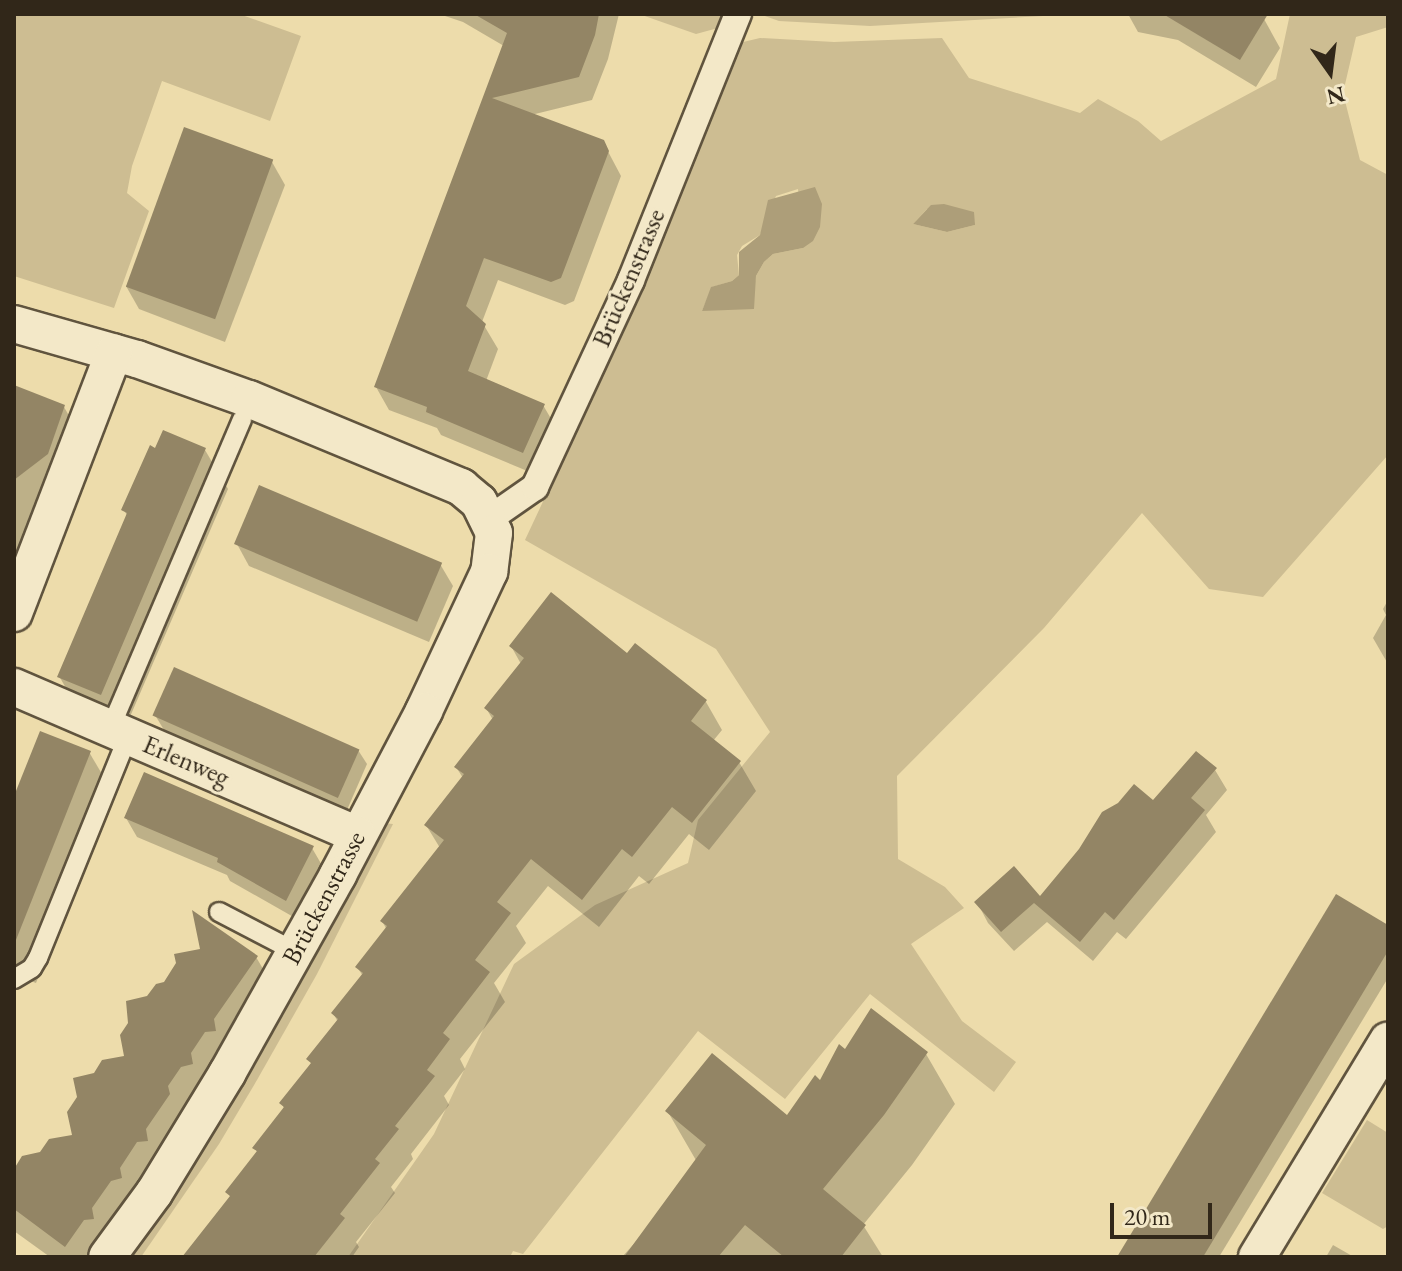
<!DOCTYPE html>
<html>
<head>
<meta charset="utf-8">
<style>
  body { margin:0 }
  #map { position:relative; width:1402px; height:1271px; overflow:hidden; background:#eddcab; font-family:"EB Garamond",serif }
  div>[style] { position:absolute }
  .green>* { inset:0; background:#cdbd92 }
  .water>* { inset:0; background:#ad9e79 }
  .shadow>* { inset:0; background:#0003 }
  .building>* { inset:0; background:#938565; transform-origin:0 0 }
  .roads { filter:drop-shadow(2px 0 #60543e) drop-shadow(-2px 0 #60543e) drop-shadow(0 2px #60543e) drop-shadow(0 -2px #60543e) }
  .service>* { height:18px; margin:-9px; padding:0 9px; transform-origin:9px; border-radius:9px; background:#f3e8c8 }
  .pedestrian>* { height:26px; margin:-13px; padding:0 13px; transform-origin:13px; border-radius:13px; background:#f3e8c8 }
  .minor>* { height:36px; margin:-18px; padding:0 18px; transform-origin:18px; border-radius:18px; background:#f3e8c8 }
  span { translate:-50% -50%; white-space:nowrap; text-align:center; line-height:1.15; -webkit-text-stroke:6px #f3e8c8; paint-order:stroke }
  .street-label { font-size:26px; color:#312719 }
  .frame { position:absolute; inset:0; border:16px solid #312719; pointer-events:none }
  .north { position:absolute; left:1290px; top:32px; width:80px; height:80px; -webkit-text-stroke:6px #f3e8c8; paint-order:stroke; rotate:166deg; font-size:22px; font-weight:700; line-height:32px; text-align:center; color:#312719 }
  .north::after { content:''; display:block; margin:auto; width:28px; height:36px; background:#312719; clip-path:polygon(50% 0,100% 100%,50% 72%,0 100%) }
  .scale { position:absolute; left:1110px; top:1203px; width:102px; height:36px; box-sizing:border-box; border:4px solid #312719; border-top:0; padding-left:10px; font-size:24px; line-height:28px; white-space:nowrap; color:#312719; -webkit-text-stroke:6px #f3e8c8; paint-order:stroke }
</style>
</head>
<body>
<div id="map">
  <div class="green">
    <div style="clip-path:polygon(14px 14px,239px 14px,301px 36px,270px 121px,162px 81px,132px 166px,127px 193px,149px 211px,114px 308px,14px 276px)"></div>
    <div style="clip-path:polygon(639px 14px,724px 14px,718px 28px,696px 34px)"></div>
    <div style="clip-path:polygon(759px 14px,1079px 14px,870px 26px,779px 21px)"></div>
    <div style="clip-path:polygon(evenodd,1290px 14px,1388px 14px,1388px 27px,1356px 37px,1343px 93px,1360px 160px,1388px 175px,1388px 455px,1263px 597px,1209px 589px,1142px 513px,1044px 628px,897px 776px,898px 859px,945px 887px,964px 908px,911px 944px,962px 1021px,1016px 1062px,994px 1092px,870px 994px,785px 1099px,698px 1031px,523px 1254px,513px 1251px,510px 1257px,348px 1257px,434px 1134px,514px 964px,595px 905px,688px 863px,698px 820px,770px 732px,716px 649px,525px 540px,635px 305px,739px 43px,760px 38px,834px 42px,942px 38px,969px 78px,1080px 113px,1098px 99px,1138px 121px,1161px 141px,1276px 79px,1290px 14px,798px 189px,803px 248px,773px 254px,764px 262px,756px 276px,752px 298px,702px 311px,712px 287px,732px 281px,739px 275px,737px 255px,742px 246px,760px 235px,776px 196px,798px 189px,1290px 14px,927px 209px,975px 225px,947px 232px,913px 224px,927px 209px)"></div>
    <div style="clip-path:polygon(382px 823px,393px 824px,317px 974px,257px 1080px,219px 1144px,141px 1257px,124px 1257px)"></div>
    <div style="clip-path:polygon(1367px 1120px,1388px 1133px,1388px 1226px,1383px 1229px,1322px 1193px)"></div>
  </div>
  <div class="water">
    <div style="clip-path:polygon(815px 187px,822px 204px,820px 227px,813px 241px,803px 248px,773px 254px,764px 262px,756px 276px,754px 309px,702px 311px,711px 287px,732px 281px,739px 275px,739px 252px,760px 235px,768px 200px)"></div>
    <div style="clip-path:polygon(944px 204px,974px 212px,975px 225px,947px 232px,913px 224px,931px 205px)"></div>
  </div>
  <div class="shadow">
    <div style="clip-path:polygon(439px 14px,619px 14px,608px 59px,592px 100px,531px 115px,603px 142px,621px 176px,574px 301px,565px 305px,498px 280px,482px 322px,498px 349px,486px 381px,543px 405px,557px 429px,537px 475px,441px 435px,437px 428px,389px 410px,376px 387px,504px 46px,463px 22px)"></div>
    <div style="clip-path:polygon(1128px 14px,1255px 14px,1264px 19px,1280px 48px,1256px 87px,1178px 40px,1138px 32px)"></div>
    <div style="clip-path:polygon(272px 162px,285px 185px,225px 342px,139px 309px,126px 286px)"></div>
    <div style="clip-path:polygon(14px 388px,64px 407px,83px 440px,14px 615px)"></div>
    <div style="clip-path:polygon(205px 450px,228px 489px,123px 733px,82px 716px,59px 676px,128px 517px,124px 510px)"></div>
    <div style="clip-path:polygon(237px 544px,440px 564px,453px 586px,429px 642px,249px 566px)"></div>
    <div style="clip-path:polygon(1388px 600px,1388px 664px,1373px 638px,1386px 615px,1383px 609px)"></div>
    <div style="clip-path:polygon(636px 645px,706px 702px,722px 730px,713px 741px,739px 762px,756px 791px,709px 850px,689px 834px,649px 884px,639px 876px,599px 927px,548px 886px,516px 926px,526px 943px,494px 983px,505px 1002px,460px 1059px,465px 1069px,444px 1096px,449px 1105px,411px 1154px,413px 1159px,391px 1187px,395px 1193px,356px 1242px,359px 1247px,352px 1257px,184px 1257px,231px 1198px,228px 1192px,258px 1154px,255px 1148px,285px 1110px,282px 1104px,312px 1065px,309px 1059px,338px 1022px,333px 1013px,363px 976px,357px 967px,387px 930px,382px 921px,440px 848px,426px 825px,463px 778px,456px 767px,493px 720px,486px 708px,521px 664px,511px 646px,628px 656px)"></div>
    <div style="clip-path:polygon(155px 715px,358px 750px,367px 764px,347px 810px,164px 730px)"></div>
    <div style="clip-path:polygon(41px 733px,89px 752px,112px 791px,36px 983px,14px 975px,14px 802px)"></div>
    <div style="clip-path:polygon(1215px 770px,1227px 790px,1206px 815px,1216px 832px,1126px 939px,1117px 932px,1093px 961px,1047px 922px,1014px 951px,988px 923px,977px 902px,1040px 899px,1153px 802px)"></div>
    <div style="clip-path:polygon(126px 818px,312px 848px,323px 867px,297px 919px,230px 881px,227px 875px,137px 837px)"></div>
    <div style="clip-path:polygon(1388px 928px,1388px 978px,1219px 1257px,1120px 1257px)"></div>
    <div style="clip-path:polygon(256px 957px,279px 996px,115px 1257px,50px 1257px,14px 1231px,14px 1181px,41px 1154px,74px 1137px,95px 1075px,127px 1058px)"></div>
    <div style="clip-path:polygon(845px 1052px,926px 1054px,955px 1104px,912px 1165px,863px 1225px,883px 1257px,622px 1257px,660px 1215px,697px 1162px,668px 1112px,788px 1118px)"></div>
    <div style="clip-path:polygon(1333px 1245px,1354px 1257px,1326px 1257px)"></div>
  </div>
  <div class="building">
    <div style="clip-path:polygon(474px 14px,599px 14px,595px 35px,579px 77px,492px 98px,604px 140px,609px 151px,561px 278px,551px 282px,484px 258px,466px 306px,486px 324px,468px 371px,545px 404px,523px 453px,426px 412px,427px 407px,374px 387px,507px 33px)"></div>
    <div style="clip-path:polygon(1163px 14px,1268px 14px,1240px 60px)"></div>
    <div style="left:184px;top:127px;width:95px;height:170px;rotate:20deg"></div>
    <div style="clip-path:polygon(14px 385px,65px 405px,48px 454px,14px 480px)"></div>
    <div style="clip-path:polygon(163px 430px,206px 448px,101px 695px,57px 677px,127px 513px,121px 510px,150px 445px,155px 448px)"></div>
    <div style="left:259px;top:485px;width:199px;height:64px;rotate:23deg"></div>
    <div style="clip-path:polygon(551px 592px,627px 653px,635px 643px,707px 700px,691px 721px,741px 761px,692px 823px,672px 807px,632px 857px,622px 849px,582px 900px,531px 859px,497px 902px,511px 913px,475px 960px,490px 972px,443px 1033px,450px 1039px,427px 1070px,435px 1076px,395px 1126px,399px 1129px,375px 1159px,380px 1163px,340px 1214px,345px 1218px,314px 1257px,182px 1257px,230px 1196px,225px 1192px,257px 1151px,252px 1148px,284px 1107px,279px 1103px,311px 1063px,306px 1059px,338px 1019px,331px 1013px,363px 973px,355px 967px,387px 926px,380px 921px,444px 840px,424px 825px,464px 774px,454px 767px,494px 716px,484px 708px,524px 658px,509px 646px)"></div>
    <div style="left:174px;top:667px;width:203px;height:53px;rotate:24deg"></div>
    <div style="clip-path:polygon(40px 731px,91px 751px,16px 940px,14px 796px)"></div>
    <div style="clip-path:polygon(1196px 751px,1217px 768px,1191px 798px,1205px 810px,1114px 920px,1105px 912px,1080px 942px,1034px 903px,1001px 932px,974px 902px,1014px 866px,1040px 896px,1079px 849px,1102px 812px,1118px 803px,1134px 784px,1153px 800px)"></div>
    <div style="clip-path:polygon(144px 772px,314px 846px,286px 901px,217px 862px,218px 858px,124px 818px)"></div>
    <div style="clip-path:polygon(1336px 894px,1388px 925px,1388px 951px,1355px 1006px,1203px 1257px,1117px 1257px)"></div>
    <div style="clip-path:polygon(192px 910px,258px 956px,214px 1019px,216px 1031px,205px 1032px,191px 1053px,193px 1064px,181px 1067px,168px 1086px,170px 1094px,146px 1129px,148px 1141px,137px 1142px,120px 1168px,122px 1178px,111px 1181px,92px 1208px,94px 1219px,84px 1220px,65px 1247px,14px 1209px,14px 1169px,22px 1156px,40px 1152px,49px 1139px,72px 1135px,67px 1112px,77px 1097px,73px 1078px,94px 1073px,102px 1060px,124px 1056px,120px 1035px,128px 1023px,126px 1001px,147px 996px,156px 984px,164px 982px,176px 963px,174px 954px,200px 949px)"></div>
    <div style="clip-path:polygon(871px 1008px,928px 1052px,884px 1115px,823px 1189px,866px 1225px,841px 1257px,784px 1257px,745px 1225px,718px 1257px,624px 1257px,706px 1145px,665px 1111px,712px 1053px,787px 1115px,815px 1075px,820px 1080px,839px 1044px,845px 1049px)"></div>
  </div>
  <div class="roads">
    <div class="service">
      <div style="left:110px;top:729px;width:337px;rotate:-66.9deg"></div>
      <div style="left:219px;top:912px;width:87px;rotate:27.5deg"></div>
      <div style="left:14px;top:979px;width:21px;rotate:-31deg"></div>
      <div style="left:32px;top:968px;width:12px;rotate:-59deg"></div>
      <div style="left:38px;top:958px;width:240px;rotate:-67.9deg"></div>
    </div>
    <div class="pedestrian">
      <div style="left:489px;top:519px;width:56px;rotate:-34.8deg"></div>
      <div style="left:535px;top:487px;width:228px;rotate:-65.1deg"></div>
      <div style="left:631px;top:280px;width:287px;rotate:-68.1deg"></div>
    </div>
    <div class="minor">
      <div style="left:14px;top:324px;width:128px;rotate:15.9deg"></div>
      <div style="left:137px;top:359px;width:119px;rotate:19.7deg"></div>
      <div style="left:249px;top:399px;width:230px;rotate:22.5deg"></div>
      <div style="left:461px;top:487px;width:23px;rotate:40deg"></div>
      <div style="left:479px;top:502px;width:34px;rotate:64deg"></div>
      <div style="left:494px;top:533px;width:39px;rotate:97deg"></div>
      <div style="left:489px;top:572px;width:153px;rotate:115.1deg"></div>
      <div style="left:424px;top:711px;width:185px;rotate:117.7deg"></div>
      <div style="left:338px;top:875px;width:226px;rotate:119.2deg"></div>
      <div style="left:228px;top:1072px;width:142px;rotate:121.4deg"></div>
      <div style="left:154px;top:1193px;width:79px;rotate:126.3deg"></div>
      <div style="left:14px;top:613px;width:279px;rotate:-69deg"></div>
      <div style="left:14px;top:687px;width:374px;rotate:23.3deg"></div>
      <div style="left:1257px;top:1257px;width:253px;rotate:-58.8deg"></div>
    </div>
  </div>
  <div class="street-label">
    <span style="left:629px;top:278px;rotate:-67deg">Brückenstrasse</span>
    <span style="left:186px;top:761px;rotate:23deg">Erlenweg</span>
    <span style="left:324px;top:898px;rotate:-62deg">Brückenstrasse</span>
  </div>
  <div class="frame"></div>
  <div class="north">N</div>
  <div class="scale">20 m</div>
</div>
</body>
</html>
